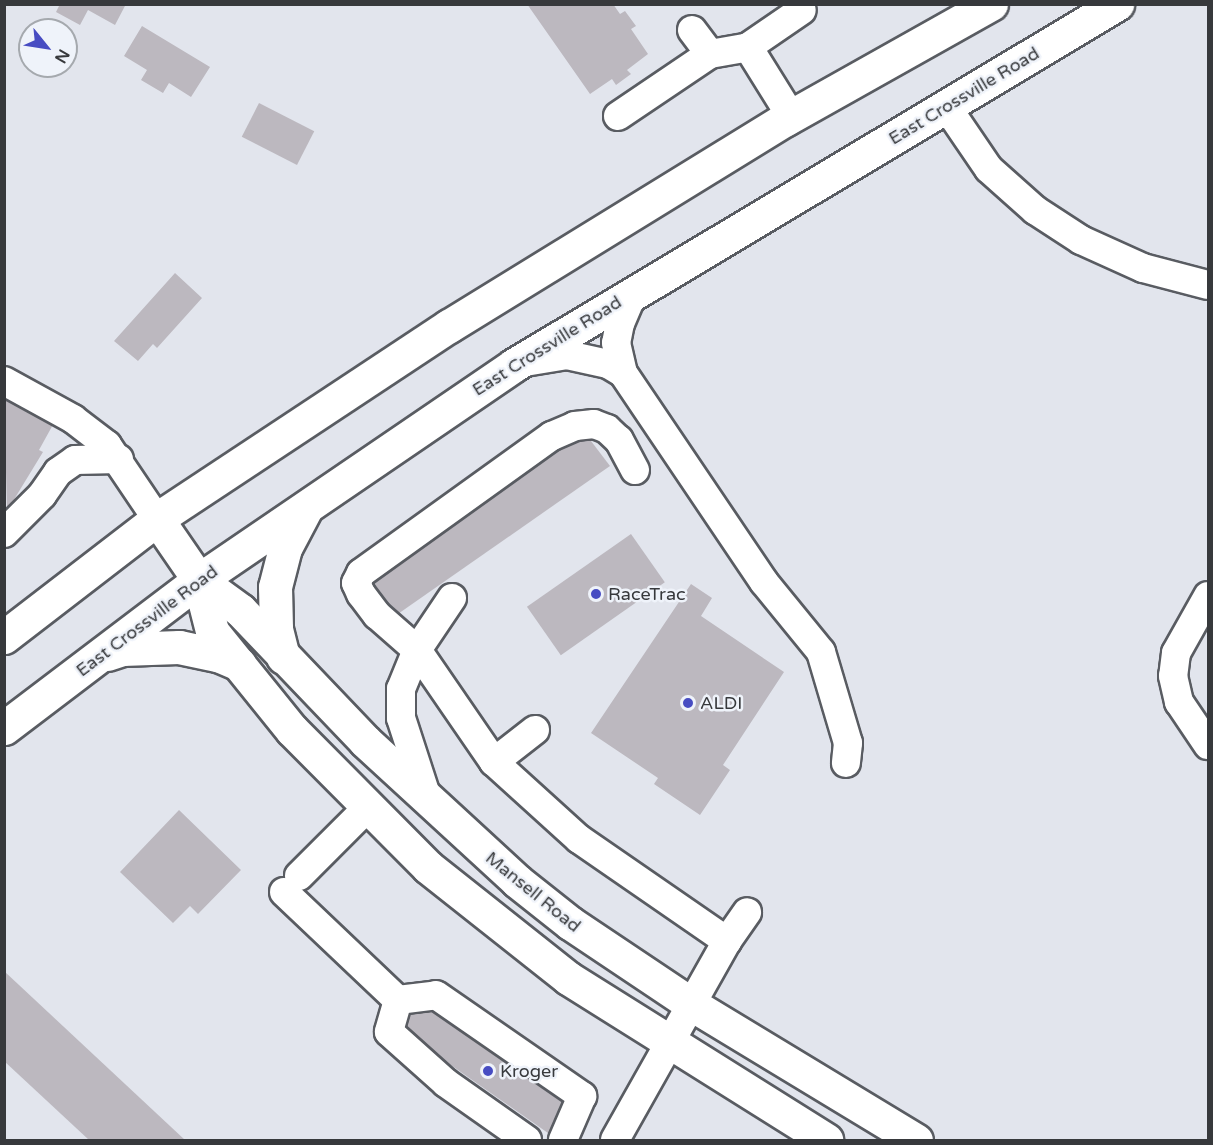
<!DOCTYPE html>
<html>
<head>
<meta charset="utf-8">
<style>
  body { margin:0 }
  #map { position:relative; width:1213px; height:1145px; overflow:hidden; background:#e2e5ed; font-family:"Varela Round",sans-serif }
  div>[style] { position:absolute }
  .building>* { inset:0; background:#bcb8bf; transform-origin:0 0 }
  .roads { filter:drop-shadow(2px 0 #595c62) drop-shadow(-2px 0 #595c62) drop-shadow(0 2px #595c62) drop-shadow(0 -2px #595c62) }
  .minor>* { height:28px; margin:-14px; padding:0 14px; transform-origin:14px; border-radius:14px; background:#fff }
  .major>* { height:33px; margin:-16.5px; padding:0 16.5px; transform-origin:16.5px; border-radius:16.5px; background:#fff }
  .dots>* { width:16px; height:16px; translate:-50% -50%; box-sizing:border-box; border:3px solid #eff3fa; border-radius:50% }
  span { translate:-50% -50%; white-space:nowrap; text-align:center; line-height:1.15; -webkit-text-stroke:5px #eff3fa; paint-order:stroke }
  .street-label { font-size:18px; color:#37393c }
  .poi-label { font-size:18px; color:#37393c }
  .left { translate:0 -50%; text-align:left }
  .frame { position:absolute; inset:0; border:6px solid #37393c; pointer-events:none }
  .north { position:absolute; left:18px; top:18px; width:60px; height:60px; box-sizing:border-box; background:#eff3fa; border:2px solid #a5a9ae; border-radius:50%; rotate:120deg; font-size:16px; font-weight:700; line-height:24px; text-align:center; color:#37393c }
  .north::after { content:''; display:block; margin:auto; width:21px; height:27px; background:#474cc2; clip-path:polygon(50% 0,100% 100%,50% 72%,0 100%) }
</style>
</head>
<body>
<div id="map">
  <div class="building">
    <div style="clip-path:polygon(60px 4px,126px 4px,115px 25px,88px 10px,80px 25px,56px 12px)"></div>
    <div style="clip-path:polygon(527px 4px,613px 4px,620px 14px,625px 11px,636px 26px,631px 29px,648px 54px,627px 70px,631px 74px,616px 85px,612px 79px,590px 94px)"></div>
    <div style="clip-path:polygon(142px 26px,210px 67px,191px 97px,169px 83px,163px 93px,141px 80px,147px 70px,124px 56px)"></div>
    <div style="left:259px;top:103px;width:62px;height:38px;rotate:27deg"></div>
    <div style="clip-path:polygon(175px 273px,202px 298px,157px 348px,153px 344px,138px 361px,114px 341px)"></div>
    <div style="clip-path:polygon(4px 393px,55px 421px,39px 450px,43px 452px,7px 511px)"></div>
    <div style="clip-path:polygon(576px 437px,591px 441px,610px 466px,395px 616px,369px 581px)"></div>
    <div style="left:631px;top:534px;width:59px;height:127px;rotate:55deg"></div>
    <div style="clip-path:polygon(691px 584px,712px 598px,701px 616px,784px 672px,723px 765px,730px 770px,700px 815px,654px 784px,658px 778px,591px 733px)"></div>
    <div style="clip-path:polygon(179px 810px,241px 870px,198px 914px,190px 906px,173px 923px,120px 872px)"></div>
    <div style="clip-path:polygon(4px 971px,185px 1140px,89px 1140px,4px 1061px)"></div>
    <div style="left:420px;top:1002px;width:190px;height:34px;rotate:35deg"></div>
  </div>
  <div class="roads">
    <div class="minor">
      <div style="left:692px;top:30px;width:30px;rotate:53deg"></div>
      <div style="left:748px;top:47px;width:81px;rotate:58.1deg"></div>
      <div style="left:946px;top:106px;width:76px;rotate:55.7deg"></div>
      <div style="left:989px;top:169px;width:62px;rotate:41.7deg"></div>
      <div style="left:1035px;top:210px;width:55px;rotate:33.1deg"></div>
      <div style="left:1081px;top:240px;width:68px;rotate:24.3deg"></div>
      <div style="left:1143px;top:268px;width:67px;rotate:14.7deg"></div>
      <div style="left:618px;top:116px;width:111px;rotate:-34deg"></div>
      <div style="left:710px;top:54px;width:39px;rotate:-10deg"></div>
      <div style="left:748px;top:47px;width:65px;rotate:-34.4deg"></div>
      <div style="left:633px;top:293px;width:33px;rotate:113deg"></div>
      <div style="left:620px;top:323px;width:20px;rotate:101deg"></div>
      <div style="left:616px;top:343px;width:31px;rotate:77deg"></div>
      <div style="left:623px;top:373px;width:252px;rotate:56deg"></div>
      <div style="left:764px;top:582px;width:90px;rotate:50.8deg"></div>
      <div style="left:821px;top:652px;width:95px;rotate:73.5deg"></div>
      <div style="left:848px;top:743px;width:20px;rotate:96deg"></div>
      <div style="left:525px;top:362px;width:43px;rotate:-9.5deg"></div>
      <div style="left:567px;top:355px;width:42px;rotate:12.4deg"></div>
      <div style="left:608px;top:364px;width:17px;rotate:31deg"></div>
      <div style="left:4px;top:381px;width:79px;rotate:28.8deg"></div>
      <div style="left:73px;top:419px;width:43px;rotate:37.4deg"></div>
      <div style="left:107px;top:445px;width:89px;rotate:56deg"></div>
      <div style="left:4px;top:533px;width:54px;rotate:-45deg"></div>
      <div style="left:42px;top:495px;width:28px;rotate:-55deg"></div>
      <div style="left:58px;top:472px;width:21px;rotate:-35deg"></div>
      <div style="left:75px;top:460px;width:44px;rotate:-1.3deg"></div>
      <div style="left:1208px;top:596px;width:65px;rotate:119.3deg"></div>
      <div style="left:1176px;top:653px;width:23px;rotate:97deg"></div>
      <div style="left:1173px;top:676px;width:27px;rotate:77deg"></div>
      <div style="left:1179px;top:702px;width:52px;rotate:56deg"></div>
      <div style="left:452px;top:598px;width:63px;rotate:123.9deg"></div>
      <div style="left:417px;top:650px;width:136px;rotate:55.5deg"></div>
      <div style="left:494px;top:762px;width:115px;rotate:42.2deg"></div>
      <div style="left:579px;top:839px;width:180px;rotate:34.6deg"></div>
      <div style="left:727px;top:941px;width:228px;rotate:119.4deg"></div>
      <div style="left:494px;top:762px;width:52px;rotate:-38deg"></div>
      <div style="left:427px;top:798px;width:84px;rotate:-108deg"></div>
      <div style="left:401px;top:718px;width:29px;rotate:-90deg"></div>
      <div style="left:401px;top:689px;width:42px;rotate:-67.7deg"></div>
      <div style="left:417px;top:650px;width:53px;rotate:-138.8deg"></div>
      <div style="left:377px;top:615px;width:26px;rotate:-127deg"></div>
      <div style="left:361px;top:594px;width:12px;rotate:-114deg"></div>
      <div style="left:356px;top:583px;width:11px;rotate:-63deg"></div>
      <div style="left:361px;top:573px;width:235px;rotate:-35.7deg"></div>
      <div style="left:552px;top:436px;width:25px;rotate:-23deg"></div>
      <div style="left:575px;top:426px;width:19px;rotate:-6deg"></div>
      <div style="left:594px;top:424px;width:14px;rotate:21deg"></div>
      <div style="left:607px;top:429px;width:16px;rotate:43deg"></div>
      <div style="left:619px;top:440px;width:34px;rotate:62deg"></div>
      <div style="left:299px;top:876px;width:96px;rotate:-45deg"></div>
      <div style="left:284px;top:892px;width:157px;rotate:43.5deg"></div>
      <div style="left:398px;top:1000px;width:38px;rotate:-7deg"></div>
      <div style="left:436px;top:995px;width:178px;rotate:34.7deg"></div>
      <div style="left:582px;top:1096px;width:48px;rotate:113.4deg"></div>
      <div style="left:727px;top:941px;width:35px;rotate:-55deg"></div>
      <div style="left:398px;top:1000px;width:33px;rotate:106deg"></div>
      <div style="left:389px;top:1032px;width:76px;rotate:41.8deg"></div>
      <div style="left:446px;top:1083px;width:99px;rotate:35.1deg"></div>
    </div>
    <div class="major">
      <div style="left:157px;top:519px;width:74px;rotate:55.5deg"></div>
      <div style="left:199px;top:580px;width:51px;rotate:36.2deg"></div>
      <div style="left:240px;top:610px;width:181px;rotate:46.3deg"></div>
      <div style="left:365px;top:741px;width:207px;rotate:42.6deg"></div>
      <div style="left:517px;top:881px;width:68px;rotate:38.4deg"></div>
      <div style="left:570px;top:923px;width:146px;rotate:33.8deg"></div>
      <div style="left:691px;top:1004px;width:263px;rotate:31.2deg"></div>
      <div style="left:199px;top:580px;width:53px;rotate:75.7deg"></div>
      <div style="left:212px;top:631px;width:127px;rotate:51.1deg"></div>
      <div style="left:292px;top:730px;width:193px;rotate:45.2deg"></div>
      <div style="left:428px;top:867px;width:179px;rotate:38.4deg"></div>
      <div style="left:568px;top:978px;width:305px;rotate:32.1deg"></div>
      <div style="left:4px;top:637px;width:193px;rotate:-37.6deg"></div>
      <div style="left:157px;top:519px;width:350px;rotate:-33.5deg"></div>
      <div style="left:449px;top:326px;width:395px;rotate:-31.6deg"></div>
      <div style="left:786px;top:119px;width:235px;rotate:-29.3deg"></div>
      <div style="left:107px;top:654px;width:16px;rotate:-18deg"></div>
      <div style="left:122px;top:649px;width:57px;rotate:-2deg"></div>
      <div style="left:179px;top:647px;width:40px;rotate:12deg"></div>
      <div style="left:218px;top:655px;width:23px;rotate:23deg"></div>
      <div style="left:283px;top:657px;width:30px;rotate:-104deg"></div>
      <div style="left:276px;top:628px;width:41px;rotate:-91.4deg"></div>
      <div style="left:275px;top:587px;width:40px;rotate:-75.6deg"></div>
      <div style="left:285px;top:548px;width:43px;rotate:-62.2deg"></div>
      <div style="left:4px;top:728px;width:245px;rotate:-37.2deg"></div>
      <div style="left:199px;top:580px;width:381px;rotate:-34.3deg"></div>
      <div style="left:514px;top:365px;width:703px;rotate:-30.91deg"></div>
    </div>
  </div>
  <div class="dots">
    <div style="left:596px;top:594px;background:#474cc2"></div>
    <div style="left:688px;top:703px;background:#474cc2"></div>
    <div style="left:488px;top:1071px;background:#474cc2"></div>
  </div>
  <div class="street-label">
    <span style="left:964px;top:96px;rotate:-31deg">East Crossville Road</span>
    <span style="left:547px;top:346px;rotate:-32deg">East Crossville Road</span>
    <span style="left:147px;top:621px;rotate:-37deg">East Crossville Road</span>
    <span style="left:533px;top:892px;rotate:39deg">Mansell Road</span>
  </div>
  <div class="poi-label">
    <span class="left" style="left:608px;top:594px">RaceTrac</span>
    <span class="left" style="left:700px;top:703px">ALDI</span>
    <span class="left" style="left:500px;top:1071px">Kroger</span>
  </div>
  <div class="frame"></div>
  <div class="north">N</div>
</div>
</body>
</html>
